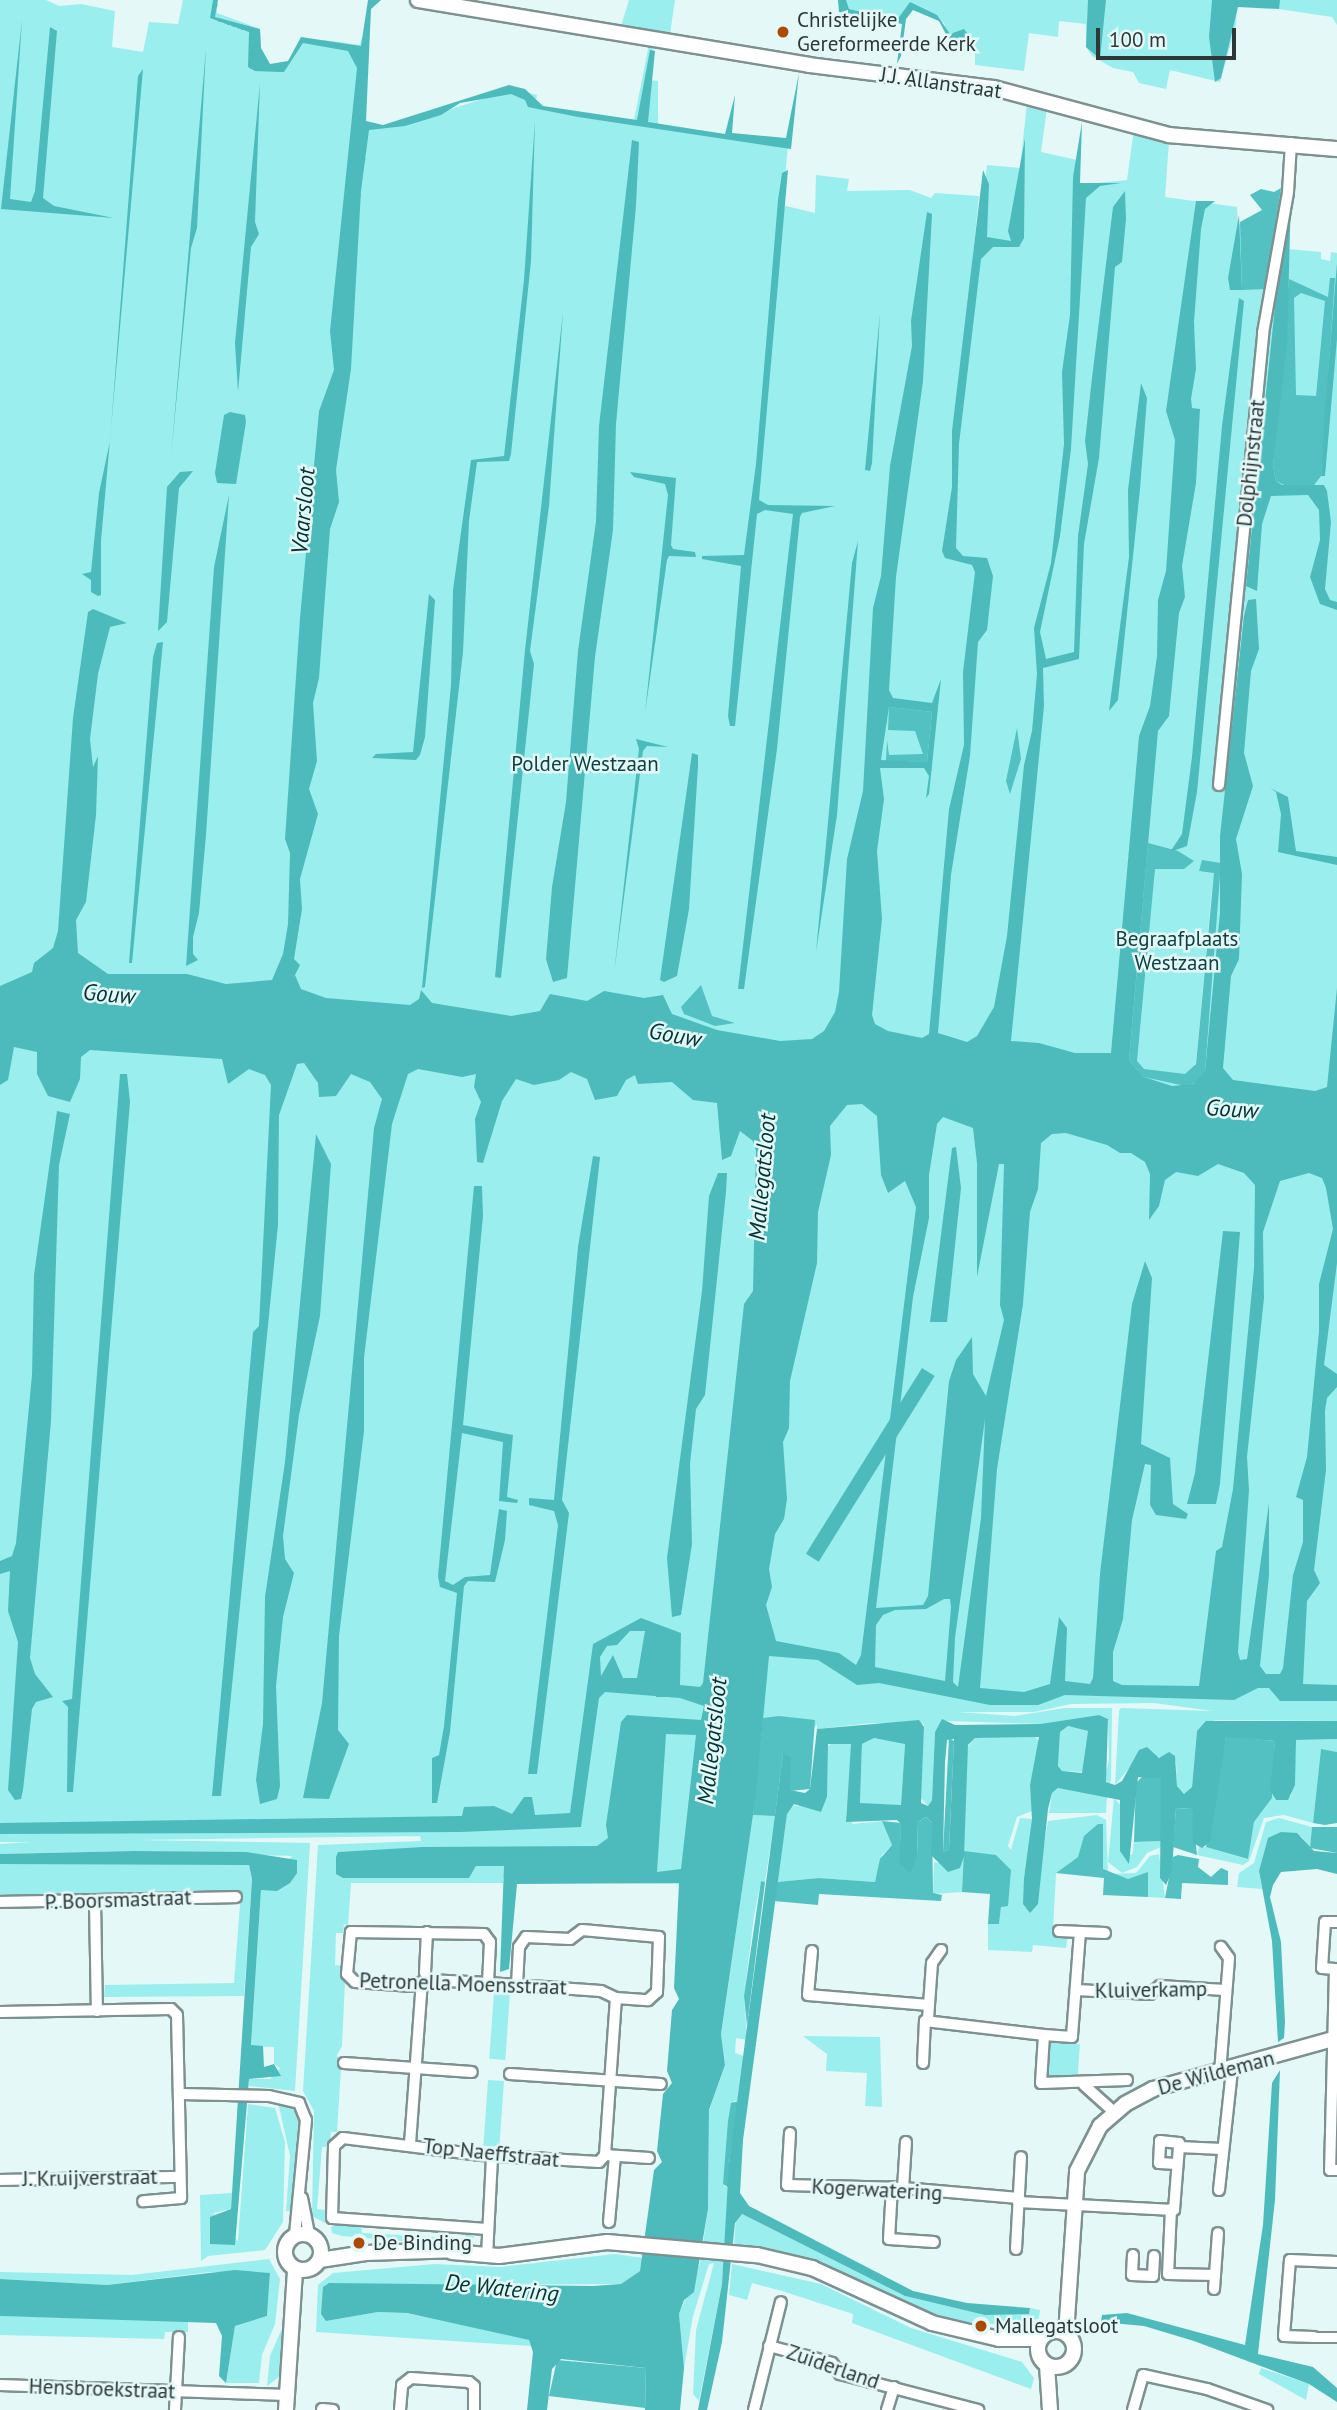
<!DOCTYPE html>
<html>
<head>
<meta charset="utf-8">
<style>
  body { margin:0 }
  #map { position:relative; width:1337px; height:2410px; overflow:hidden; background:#e3f8f7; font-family:"PT Sans",sans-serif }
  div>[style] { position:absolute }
  .green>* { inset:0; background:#9beeee; transform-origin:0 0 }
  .forest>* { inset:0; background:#53c0c1 }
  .water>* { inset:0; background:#4dbbbb; transform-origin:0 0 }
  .roads { filter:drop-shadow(2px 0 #7e9191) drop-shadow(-2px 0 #7e9191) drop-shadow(0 2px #7e9191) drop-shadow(0 -2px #7e9191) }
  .pedestrian>* { height:9px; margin:-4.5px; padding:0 4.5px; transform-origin:4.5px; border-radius:4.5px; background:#fff }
  .minor>* { height:10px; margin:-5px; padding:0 5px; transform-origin:5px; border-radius:5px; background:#fff }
  .tertiary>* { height:14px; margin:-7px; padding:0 7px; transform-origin:7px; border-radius:7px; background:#fff }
  .tertiary>.ring { margin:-7px; padding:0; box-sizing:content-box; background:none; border:14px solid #fff; border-radius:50% }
  .dots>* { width:19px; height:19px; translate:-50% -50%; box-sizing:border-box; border:4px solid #e3f8f7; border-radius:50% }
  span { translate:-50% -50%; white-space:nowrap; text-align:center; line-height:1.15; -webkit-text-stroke:5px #e3f8f7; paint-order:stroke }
  .poi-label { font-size:21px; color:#2e3636 }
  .left { translate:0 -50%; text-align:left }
  .street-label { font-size:21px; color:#2e3636 }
  .park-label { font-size:21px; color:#0e4141 }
  .water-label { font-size:23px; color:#003535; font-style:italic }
  .scale { position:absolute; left:1096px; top:28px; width:140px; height:32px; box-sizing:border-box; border:4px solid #2e3636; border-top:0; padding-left:9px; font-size:21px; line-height:24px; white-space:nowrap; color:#2e3636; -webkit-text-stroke:5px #e3f8f7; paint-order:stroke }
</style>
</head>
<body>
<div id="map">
  <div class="green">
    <div style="clip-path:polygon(evenodd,0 0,46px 0,59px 6px,81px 4px,115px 11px,112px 47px,143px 52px,149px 22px,178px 24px,183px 0,216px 0,217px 13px,260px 29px,261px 48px,254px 48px,272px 66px,288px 61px,303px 43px,322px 44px,323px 40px,360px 45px,362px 37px,366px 38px,359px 127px,405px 124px,513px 89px,537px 95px,535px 106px,634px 120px,649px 44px,654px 45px,649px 80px,658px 81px,658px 125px,788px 145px,782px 210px,786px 206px,815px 213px,816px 175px,849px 179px,847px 191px,910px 190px,931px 198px,935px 193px,979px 196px,972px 266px,977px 266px,987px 165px,1020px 168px,1027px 103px,1047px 108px,1041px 152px,1077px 160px,1076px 185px,1127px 180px,1134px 129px,1169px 141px,1165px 197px,1237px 207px,1238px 224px,1245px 225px,1278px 198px,1289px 154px,1297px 156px,1288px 249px,1321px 252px,1321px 259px,1330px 261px,1331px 252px,1337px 253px,1337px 1700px,1317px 1701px,1337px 1701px,1337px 1721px,1216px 1720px,1197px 1731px,1192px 1787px,1184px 1794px,1177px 1786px,1176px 1761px,1154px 1756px,1147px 1747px,1115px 1785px,1119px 1711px,1121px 1708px,1213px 1711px,1154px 1703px,1071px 1704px,1034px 1712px,957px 1712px,1015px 1716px,1065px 1708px,1112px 1708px,1111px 1780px,1109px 1784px,1104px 1778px,1109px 1760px,1108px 1719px,1099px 1715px,1041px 1724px,946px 1721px,935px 1732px,932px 1800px,928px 1806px,921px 1798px,924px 1724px,871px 1723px,817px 1729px,817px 1724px,753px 1815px,775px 1816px,765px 1882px,761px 1881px,754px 1916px,744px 1996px,747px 2040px,736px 2038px,735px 2053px,746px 2057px,739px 2101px,734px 2101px,724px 2186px,729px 2188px,722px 2284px,699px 2401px,693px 2394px,696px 2330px,714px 2263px,709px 2264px,693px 2316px,684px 2368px,679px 2314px,700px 2263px,708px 2209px,709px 2111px,725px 2065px,721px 2034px,744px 1876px,680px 1884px,516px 1882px,503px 1878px,503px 1883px,351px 1883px,348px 1925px,344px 1924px,343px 1933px,336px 1933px,335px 1965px,342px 1966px,345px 1981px,342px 2046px,337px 2055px,341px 2069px,337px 2132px,331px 2132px,330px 2147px,322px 2147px,317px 2209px,325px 2210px,325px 2223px,312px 2216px,314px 2111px,303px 2091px,318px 1845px,421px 1841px,420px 1836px,136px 1840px,310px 1843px,295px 2091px,249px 2086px,249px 2079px,270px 2079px,280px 2068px,274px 2064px,274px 2047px,251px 2046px,261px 1890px,292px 1856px,133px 1851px,0 1854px,0 1844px,33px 1842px,0 1842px,0 0,1213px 879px,1201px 1066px,1194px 1065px,1196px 1063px,1213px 879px,0 0,420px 1849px,503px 1865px,476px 1866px,469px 1878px,343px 1878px,338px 1852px,420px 1849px)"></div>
    <div style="clip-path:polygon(629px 0,675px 0,670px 34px,621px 26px)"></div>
    <div style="clip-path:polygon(845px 0,1337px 0,1337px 25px,1332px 17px,1237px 3px,1236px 25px,1220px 82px,1170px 70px,1166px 89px,1139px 83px,1133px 72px,1113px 68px,1092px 56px,1086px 47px,1086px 24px,1059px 21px,1058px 37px,1029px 33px,1024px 71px,975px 65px,975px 44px,948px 34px,944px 23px,910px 7px,902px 21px,849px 9px)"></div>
    <div style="clip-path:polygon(1068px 1726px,1088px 1731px,1084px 1772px,1062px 1771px,1058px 1766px,1060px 1732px)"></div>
    <div style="clip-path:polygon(1033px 1735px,1040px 1742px,1030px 1785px,1032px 1811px,1017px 1817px,1008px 1846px,1011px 1850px,1020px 1818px,1033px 1819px,1024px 1878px,1042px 1858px,1048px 1821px,1097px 1815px,1106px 1820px,1108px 1874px,1136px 1873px,1150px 1856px,1159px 1854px,1165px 1898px,1148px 1897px,1148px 1873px,1128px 1879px,1111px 1876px,1107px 1874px,1103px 1869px,1103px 1825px,1078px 1857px,1056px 1873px,1053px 1931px,1068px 1933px,1066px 1948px,1033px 1945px,1032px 1952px,988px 1950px,988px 1924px,999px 1924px,1001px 1906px,1008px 1906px,1008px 1894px,964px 1851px,966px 1749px,975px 1738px)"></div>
    <div style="clip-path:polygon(874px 1738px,905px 1743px,901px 1805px,860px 1804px,862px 1744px)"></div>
    <div style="clip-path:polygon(1337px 1739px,1337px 1752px,1321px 1750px,1313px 1823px,1284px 1815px,1264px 1818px,1249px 1861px,1243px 1865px,1197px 1855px,1199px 1847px,1206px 1847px,1247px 1859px,1254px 1822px,1269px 1802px,1270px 1790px,1276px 1800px,1291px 1796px,1296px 1740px)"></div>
    <div style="clip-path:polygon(835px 1741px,852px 1744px,846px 1816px,853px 1824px,882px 1821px,892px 1845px,882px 1855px,875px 1882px,819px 1878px,777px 1882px,788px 1807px,806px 1805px,821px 1812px,827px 1797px,827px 1747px)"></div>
    <div style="clip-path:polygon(1059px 1788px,1107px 1796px,1106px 1813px,1049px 1813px,1052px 1793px)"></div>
    <div style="clip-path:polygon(1114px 1798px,1122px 1807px,1120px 1851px,1132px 1855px,1134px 1842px,1161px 1841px,1161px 1847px,1147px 1853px,1137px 1867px,1122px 1873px,1108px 1862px)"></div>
    <div style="clip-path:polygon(1279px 1818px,1312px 1827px,1310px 1848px,1301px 1836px,1259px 1871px,1262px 1889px,1237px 1887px,1239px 1873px,1254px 1863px,1266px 1822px)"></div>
    <div style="clip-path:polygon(964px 1857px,962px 1892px,933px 1894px,934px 1862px,960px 1868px)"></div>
    <div style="clip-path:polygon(243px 1862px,249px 1865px,252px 1879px,244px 1996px,104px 1997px,105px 1985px,234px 1983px,241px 1891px,110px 1892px,79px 1897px,0 1895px,0 1864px)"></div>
    <div style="left:494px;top:1992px;width:16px;height:67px;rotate:4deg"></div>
    <div style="clip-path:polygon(803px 2036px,880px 2037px,882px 2107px,865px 2106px,867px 2073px,826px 2071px,827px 2054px)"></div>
    <div style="left:1048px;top:2042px;width:32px;height:37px;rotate:4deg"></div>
    <div style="left:488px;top:2080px;width:16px;height:66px;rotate:4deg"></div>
    <div style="clip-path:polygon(278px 2102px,287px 2103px,302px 2120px,292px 2212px,286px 2211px,290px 2156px)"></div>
    <div style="clip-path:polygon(248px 2104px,275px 2108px,285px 2142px,283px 2222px,265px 2250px,208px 2256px,201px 2261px,200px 2195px,232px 2193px,231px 2209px,213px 2213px,238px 2241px)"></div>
    <div style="clip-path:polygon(742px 2214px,905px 2296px,969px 2311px,1029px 2314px,1030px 2308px,1040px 2310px,1039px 2318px,1021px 2326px,963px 2322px,911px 2307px,806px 2258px,734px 2245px,736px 2217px)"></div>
    <div style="clip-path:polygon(338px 2224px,361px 2226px,362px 2233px,465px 2239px,466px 2233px,475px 2237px,460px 2245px,413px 2242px,342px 2236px,332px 2233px,331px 2227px)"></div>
    <div style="clip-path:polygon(615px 2254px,643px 2258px,640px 2271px,621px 2284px,473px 2285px,326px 2321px,378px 2312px,406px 2313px,512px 2335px,529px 2340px,531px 2346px,316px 2332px,318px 2285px,333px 2273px,435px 2264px,500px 2267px)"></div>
    <div style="clip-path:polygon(269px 2259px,280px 2279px,275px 2324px,262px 2355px,259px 2383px,226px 2383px,235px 2326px,267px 2316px,270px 2273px,210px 2272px,107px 2285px,0 2279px,0 2272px,132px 2275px)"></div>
    <div style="clip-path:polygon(732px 2264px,821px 2284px,911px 2328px,1022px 2362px,1034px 2378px,1031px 2389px,852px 2323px,853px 2314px,782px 2291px,752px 2283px,747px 2300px,729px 2295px)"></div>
    <div style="clip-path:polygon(286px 2290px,283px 2374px,267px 2386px,270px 2356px,284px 2324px)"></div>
    <div style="clip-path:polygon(0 2316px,188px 2321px,188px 2332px,165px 2332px,164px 2339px,0 2335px)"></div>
    <div style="clip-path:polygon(1261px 2368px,1309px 2384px,1306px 2400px,1259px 2374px)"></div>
  </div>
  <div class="forest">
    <div style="clip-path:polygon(1281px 188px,1265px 289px,1242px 290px,1240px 222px,1262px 210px,1250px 195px,1261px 189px,1274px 192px)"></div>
    <div style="clip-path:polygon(evenodd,1330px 278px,1335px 278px,1321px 476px,1311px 489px,1288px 487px,1276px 481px,1273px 465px,1289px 279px,1328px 297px,1330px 278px,1301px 293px,1325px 301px,1316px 396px,1296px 395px,1294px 298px,1301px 293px)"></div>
    <div style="clip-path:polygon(889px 707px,932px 712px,927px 762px,886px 761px,887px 740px,889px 755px,923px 754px,915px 731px,888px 730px)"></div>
    <div style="clip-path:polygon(1017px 728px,1021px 759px,1010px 794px,1006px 781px)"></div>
    <div style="clip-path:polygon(1148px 843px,1178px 851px,1194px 861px,1184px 869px,1155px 869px,1137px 1061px,1144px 1069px,1185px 1074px,1196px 1064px,1214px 873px,1199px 871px,1202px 860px,1221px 863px,1205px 1071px,1200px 1082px,1185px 1086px,1144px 1077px,1129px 1060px)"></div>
    <div style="clip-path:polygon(701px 985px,712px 1016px,735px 1023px,715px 1026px,684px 1014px,681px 1007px)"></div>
    <div style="clip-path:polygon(779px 1716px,815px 1720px,810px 1789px,790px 1791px,783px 1754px,775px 1816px,753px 1815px,763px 1718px)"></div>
    <div style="clip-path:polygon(1226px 1736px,1275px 1741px,1272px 1798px,1254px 1822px,1248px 1859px,1206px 1847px)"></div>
    <div style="clip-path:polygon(949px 1738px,954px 1741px,949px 1849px,943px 1852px)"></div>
    <div style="clip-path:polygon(1321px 1749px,1337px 1752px,1337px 1823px,1325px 1825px,1313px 1823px)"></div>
    <div style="clip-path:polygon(1144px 1775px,1161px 1779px,1161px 1841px,1134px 1842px,1136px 1783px)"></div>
    <div style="clip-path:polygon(1176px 1808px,1192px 1809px,1197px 1855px,1173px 1847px)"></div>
    <div style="clip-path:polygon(926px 1817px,932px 1823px,933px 1893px,942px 1895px,941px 1901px,819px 1894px,818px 1905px,774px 1901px,777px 1882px,819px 1878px,875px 1882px,880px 1859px,892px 1845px,882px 1821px,901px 1823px,900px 1864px,917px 1857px,918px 1822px)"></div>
    <div style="clip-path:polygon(1098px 1824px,1103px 1824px,1103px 1869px,1128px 1879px,1148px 1872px,1148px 1897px,1103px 1895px,1104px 1878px,1056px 1873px,1078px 1857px,1084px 1836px)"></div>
    <div style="clip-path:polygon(1312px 1827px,1337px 1827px,1337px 1853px,1310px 1848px)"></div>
    <div style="clip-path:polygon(964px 1851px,996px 1855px,1011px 1870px,1008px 1906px,1001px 1907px,999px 1924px,988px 1924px,990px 1894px,962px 1892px)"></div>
    <div style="clip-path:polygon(1178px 1855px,1199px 1859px,1198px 1867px,1211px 1877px,1221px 1868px,1228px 1871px,1228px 1885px,1182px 1883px,1181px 1899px,1165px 1898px,1173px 1857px)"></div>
    <div style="clip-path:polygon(761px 1881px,765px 1882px,747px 2026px,744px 1996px)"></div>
    <div style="clip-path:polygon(739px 2101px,729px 2163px,729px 2188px,723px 2184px,728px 2121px,731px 2103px)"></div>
    <div style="clip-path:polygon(557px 2360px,646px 2368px,645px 2408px,549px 2396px)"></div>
  </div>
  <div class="water">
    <div style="clip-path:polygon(evenodd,213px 0,218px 0,215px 17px,260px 29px,261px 48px,270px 64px,288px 61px,301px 37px,361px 46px,368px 0,381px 0,371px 9px,366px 121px,383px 125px,509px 85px,525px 89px,543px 106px,637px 120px,650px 50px,655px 51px,648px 122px,725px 134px,735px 95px,732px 133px,786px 138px,799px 73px,791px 149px,578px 117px,528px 107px,525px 100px,511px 94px,460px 103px,441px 115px,405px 126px,369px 130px,361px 191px,351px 369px,336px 470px,339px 502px,330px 529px,319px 678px,313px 703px,317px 761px,309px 789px,318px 814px,300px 879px,302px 909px,294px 959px,300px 965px,295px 975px,301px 989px,326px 998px,410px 1005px,419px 999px,421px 990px,432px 1003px,511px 1016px,540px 1011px,550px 994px,587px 1001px,604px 991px,644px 998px,663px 995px,672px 1014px,717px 1030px,780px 1041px,812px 1039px,824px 1031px,835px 1012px,839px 992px,847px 859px,863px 791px,873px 608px,881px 576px,890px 466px,912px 346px,911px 321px,927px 212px,932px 214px,923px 381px,896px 577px,889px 690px,893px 698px,932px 703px,941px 679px,929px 794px,926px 798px,929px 776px,924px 768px,880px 768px,884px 799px,877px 851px,882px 919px,872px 1015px,875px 1024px,888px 1031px,922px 1038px,929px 1034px,949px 809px,964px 745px,963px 672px,975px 572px,972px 565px,945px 558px,942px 551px,952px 487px,952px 431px,983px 170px,989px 184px,987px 237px,1011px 241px,1008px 231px,1025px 138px,1024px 238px,1019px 247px,993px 247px,981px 259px,959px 444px,956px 548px,963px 556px,987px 558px,993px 576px,987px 630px,978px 642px,970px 756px,951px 875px,938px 1033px,967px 1042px,977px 1036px,994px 1007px,1007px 936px,1024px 765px,1032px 731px,1037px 674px,1034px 628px,1051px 563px,1064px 444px,1062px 372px,1070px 315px,1073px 177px,1082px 122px,1080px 183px,1121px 183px,1100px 186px,1086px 198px,1071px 449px,1060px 536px,1040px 632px,1046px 659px,1074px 652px,1078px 536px,1088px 464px,1085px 441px,1092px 378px,1113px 207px,1125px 191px,1126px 219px,1122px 262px,1115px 267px,1099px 458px,1084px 544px,1079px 659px,1043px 668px,1044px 706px,1011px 1041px,1039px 1043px,1075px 1053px,1111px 1053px,1139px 736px,1150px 706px,1157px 656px,1158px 600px,1166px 571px,1175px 440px,1166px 411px,1196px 201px,1215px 201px,1205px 209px,1201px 229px,1194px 322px,1196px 369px,1191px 399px,1192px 408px,1200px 409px,1196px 483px,1182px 566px,1185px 597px,1179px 613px,1169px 716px,1158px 731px,1129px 1060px,1144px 1077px,1172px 1086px,1194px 1084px,1205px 1071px,1220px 913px,1220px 836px,1244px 616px,1248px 600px,1256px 599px,1259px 649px,1251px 671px,1244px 753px,1253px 786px,1236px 839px,1242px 874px,1239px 959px,1231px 976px,1223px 1068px,1233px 1080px,1315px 1091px,1327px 1087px,1337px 988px,1337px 1263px,1324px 1365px,1337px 1374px,1337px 1387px,1327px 1398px,1325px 1411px,1326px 1470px,1314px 1570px,1320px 1583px,1307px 1601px,1303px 1684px,1337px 1685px,1337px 1701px,1280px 1701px,1269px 1688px,1258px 1688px,1234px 1700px,1065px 1695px,1038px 1705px,990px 1705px,879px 1683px,857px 1685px,818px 1660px,769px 1656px,756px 1794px,721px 2034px,725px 2065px,709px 2110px,708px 2209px,694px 2292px,684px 2300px,679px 2314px,684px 2368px,680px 2410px,645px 2410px,646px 2368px,561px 2359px,552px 2369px,547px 2410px,527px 2410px,533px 2352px,529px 2340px,407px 2313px,378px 2312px,326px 2321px,321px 2314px,323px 2287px,329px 2283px,593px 2286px,621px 2284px,640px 2271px,654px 2170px,662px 2162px,657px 2151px,663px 2094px,672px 2083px,667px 2071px,672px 2010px,679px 1999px,674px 1988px,679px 1883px,517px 1884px,509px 1969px,500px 1972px,504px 1866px,476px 1866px,469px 1878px,343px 1878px,336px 1874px,336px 1857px,338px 1852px,423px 1847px,597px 1846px,608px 1838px,606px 1825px,621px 1722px,627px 1715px,701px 1720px,704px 1706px,680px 1698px,605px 1692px,599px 1698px,581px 1827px,460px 1832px,0 1834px,0 1823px,462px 1816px,464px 1807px,494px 1806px,512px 1814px,524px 1797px,532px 1797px,535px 1815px,570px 1813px,593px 1644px,641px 1618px,681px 1633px,680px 1685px,700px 1687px,703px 1683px,744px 1304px,753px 1291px,756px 1151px,753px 1141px,740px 1131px,731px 1156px,722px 1160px,717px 1103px,693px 1100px,672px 1082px,638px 1084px,635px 1075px,626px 1080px,617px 1096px,595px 1100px,587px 1079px,571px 1072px,559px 1080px,534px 1085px,516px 1079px,502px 1101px,483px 1163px,477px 1162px,475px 1119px,481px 1102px,474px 1087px,476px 1074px,462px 1077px,418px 1069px,408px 1074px,392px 1124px,364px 1358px,364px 1431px,339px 1636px,338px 1730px,349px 1744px,329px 1799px,303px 1798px,322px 1703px,374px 1128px,382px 1099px,370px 1082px,351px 1074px,336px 1096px,319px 1097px,318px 1083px,304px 1063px,297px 1064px,279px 1115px,278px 1225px,221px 1796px,212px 1796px,253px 1332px,259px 1326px,271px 1085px,265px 1075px,249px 1069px,228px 1084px,222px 1059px,90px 1050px,81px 1057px,80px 1079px,70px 1102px,48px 1096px,37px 1074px,37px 1052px,14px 1047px,8px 1080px,0 1085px,0 986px,32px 972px,34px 963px,53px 948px,58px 931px,73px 718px,88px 612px,93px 609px,127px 623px,110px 627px,98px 674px,90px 739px,93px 767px,98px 756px,96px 815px,86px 902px,76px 920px,78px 953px,108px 974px,187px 974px,226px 984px,272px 980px,283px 954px,288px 924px,290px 853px,285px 839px,300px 618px,319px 411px,334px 370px,330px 331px,357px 68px,348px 51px,303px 43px,284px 72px,255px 71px,248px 67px,249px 32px,210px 18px,213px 0,889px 707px,932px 712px,927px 762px,881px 760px,889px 707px,213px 0,862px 1104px,877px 1116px,881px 1175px,888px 1193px,905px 1181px,916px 1207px,861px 1655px,856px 1665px,839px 1653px,776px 1641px,766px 1605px,772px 1587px,769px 1569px,775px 1534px,784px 1519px,787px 1499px,783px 1442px,789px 1428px,790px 1381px,817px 1263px,818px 1212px,831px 1155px,830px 1126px,847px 1105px,862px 1104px,213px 0,943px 1117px,973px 1128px,977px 1163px,977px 1277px,999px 1164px,1004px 1164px,1000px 1305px,1004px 1320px,986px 1396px,973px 1374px,972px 1337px,956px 1360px,949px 1381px,928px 1596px,923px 1605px,876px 1608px,913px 1297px,929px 1218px,929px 1175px,937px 1124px,943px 1117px,213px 0,1066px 1133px,1107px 1145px,1120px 1153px,1131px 1153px,1145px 1162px,1150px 1174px,1149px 1220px,1159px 1206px,1165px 1180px,1176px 1172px,1198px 1176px,1218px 1164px,1244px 1173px,1255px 1185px,1254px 1268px,1233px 1489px,1222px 1547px,1216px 1551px,1199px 1686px,1122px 1685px,1113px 1681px,1113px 1652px,1123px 1619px,1132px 1520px,1145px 1464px,1151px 1465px,1150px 1505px,1156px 1515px,1186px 1519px,1188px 1514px,1173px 1504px,1170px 1458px,1141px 1444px,1152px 1278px,1145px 1261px,1132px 1304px,1100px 1574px,1093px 1678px,1090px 1684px,1065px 1681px,1067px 1628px,1059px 1617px,1050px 1684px,1024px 1692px,980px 1688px,997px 1469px,1023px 1304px,1030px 1212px,1038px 1189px,1041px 1143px,1052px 1134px,1066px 1133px,213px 0,1309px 1173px,1322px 1178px,1326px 1188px,1333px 1229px,1319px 1284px,1319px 1331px,1307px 1457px,1296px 1497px,1303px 1500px,1303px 1542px,1293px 1575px,1283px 1668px,1280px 1674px,1266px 1674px,1260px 1666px,1269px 1575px,1269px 1503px,1247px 1659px,1240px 1660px,1238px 1652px,1249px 1490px,1247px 1457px,1264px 1298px,1263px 1232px,1280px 1181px,1309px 1173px,213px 0,985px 1419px,981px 1518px,958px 1687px,953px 1682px,955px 1638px,985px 1419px,213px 0,944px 1599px,950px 1599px,951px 1607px,945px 1681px,875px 1667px,876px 1625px,883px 1615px,895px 1610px,926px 1609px,944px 1599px,213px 0,630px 1631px,645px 1631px,637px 1678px,623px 1678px,613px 1655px,601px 1676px,600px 1657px,607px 1646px,617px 1645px,630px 1631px,213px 0,666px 1734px,696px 1735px,681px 1869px,657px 1872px,666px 1734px)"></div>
    <div style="clip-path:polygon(838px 0,846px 0,849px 9px,897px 20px,910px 2px,937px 15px,950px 34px,964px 29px,975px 44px,948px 38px,939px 21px,913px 10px,906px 19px,901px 56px,897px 64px,902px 24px,839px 12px)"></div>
    <div style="clip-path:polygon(1088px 0,1106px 0,1100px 59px,1086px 47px)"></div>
    <div style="clip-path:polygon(1212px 0,1280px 0,1279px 9px,1238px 7px,1221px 78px,1215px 82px,1209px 37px)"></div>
    <div style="clip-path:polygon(22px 20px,10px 199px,31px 202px,35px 191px,50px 27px,57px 31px,43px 198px,54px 206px,114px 218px,1px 209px)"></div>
    <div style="clip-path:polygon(206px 48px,197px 228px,191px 248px,171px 457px)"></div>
    <div style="clip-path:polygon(143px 69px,101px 541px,101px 595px,98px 596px,91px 592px,91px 580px,82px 574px,91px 572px,99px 493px,110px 441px,138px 76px)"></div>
    <div style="clip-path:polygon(260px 83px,255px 222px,259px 234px,251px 247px,238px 392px,235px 343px)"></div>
    <div style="clip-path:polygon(535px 120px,531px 261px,511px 454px,509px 461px,477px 462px,469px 521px,463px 652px,425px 987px,422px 988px,451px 685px,453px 590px,471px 460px,504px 456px,524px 280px)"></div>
    <div style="clip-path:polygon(632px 140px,639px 142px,636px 206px,616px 424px,613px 530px,595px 657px,567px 978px,553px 982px,546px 959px,552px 887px,566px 802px,578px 651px,596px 521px,599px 426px)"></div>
    <div style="clip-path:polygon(788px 170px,759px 500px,768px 505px,835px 506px,802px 513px,800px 517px,777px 749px,744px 989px,738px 989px,793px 514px,765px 510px,757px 514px,735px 726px,730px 726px,728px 716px,741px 566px,702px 559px,702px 556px,744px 555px,756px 464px,778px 200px,782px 173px)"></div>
    <div style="clip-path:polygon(1291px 194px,1287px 345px,1273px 465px,1276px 481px,1282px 485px,1324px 485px,1327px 491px,1331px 522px,1325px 589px,1330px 600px,1337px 602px,1337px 610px,1320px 604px,1310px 577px,1320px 540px,1319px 510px,1308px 495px,1271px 496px,1262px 524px,1257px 591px,1246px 586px,1277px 287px)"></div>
    <div style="clip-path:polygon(1239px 215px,1242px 290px,1230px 290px,1228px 278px)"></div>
    <div style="clip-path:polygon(1337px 263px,1337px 339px,1325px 476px,1321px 476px,1324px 420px)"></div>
    <div style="clip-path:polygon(1239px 298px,1244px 301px,1197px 792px,1187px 846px,1170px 852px,1182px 834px,1192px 757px,1222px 426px)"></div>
    <div style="clip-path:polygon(563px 312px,549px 506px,530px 651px,534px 664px,501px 978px,495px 977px,525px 650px)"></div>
    <div style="clip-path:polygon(880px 313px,872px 463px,870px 471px,865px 470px)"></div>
    <div style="clip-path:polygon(1141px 383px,1147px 398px,1140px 489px,1118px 700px,1109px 711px,1129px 557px,1128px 490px)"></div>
    <div style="clip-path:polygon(230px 412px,245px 415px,246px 422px,236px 484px,217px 483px,215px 473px,224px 415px)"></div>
    <div style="clip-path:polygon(193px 471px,179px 488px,167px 622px,158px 631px,167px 487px,180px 472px)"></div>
    <div style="clip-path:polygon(630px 472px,676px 478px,671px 545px,673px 549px,695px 552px,696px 557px,669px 556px,667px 560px,645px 713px,668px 495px,665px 484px,634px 477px)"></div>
    <div style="clip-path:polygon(229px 495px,206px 835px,199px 913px,193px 937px,193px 954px,198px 960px,186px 966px,214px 567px)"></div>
    <div style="clip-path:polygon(858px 541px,837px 815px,816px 952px,852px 563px)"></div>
    <div style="clip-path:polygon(429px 594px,435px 600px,425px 737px,420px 755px,416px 760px,372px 758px,376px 754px,413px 752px)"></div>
    <div style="clip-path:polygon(163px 642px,132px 963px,129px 963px,153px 657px,157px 643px)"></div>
    <div style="clip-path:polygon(636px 739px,668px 747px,647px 746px,643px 751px,614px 974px,639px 749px)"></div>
    <div style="clip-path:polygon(692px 753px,698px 755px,698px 766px,689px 909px,677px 976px,664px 982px,660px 980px)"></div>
    <div style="clip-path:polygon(1270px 788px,1288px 797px,1296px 851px,1337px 857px,1337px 865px,1278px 852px,1281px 814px,1276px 792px)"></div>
    <div style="clip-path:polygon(120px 1074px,127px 1074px,130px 1102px,73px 1792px,67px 1792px,68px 1707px,62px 1701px,72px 1699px)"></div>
    <div style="clip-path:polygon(57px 1111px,70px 1114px,59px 1165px,51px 1421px,30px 1658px,35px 1674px,53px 1697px,36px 1702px,32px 1709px,23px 1790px,21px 1799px,15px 1800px,8px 1790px,18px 1642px,8px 1611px,10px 1571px,0 1574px,0 1561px,12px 1556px,16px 1543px,32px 1375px,34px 1275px)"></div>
    <div style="clip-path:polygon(316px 1134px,331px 1164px,320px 1316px,299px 1415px,283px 1536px,285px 1559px,294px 1573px,283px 1617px,276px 1686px,280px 1786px,277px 1799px,260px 1804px,256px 1780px,263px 1724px,265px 1597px,285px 1462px)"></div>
    <div style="clip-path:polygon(956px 1147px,961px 1188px,947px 1322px,930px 1322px,952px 1148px)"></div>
    <div style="clip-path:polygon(593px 1156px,600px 1157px,562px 1500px,569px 1513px,537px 1774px,528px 1774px,558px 1525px,554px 1511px,529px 1505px,529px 1498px,554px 1500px,578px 1247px)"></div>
    <div style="clip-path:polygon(718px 1173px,727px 1173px,726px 1192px,705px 1395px,696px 1409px,690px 1464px,692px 1544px,681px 1615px,672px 1617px,667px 1558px,702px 1291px,709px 1196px)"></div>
    <div style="clip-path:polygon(474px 1186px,482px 1186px,483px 1216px,463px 1425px,513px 1435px,507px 1497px,518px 1500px,517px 1503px,499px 1501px,503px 1442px,462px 1433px,445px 1581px,453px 1585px,465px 1577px,490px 1575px,499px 1509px,507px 1511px,505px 1540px,495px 1582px,468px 1581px,464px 1586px,450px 1732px,437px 1803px,432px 1803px,432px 1758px,439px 1755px,444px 1726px,457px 1593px,440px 1587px,438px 1576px)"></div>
    <div style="clip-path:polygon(1223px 1231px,1240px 1232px,1220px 1484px,1216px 1504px,1187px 1504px,1195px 1473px)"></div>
    <div style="left:922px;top:1368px;width:15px;height:219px;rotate:32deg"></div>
    <div style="clip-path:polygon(evenodd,1099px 1715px,1108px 1719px,1106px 1782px,1115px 1785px,1122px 1781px,1139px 1750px,1147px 1747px,1159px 1758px,1169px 1752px,1175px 1756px,1177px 1786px,1184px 1794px,1192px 1787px,1197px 1731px,1206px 1721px,1337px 1721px,1337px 1739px,1296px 1740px,1295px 1785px,1288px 1800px,1276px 1800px,1270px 1790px,1275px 1741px,1226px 1737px,1210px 1842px,1202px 1848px,1193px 1843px,1192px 1809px,1176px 1808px,1172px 1871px,1166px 1885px,1160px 1878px,1161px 1779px,1138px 1777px,1129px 1864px,1120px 1851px,1120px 1800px,1058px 1788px,1052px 1793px,1048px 1809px,1038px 1904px,1030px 1913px,1023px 1904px,1024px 1878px,1032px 1819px,1030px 1785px,1039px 1737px,975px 1738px,968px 1745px,964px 1857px,960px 1868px,948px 1872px,931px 1855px,932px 1823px,926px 1817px,918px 1822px,917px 1857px,910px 1872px,899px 1864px,901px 1824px,897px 1820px,846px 1822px,851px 1744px,828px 1744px,827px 1797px,821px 1812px,794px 1804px,787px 1814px,743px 2140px,740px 2193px,749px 2206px,913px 2291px,967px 2303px,1030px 2308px,1029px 2314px,985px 2315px,905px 2296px,742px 2214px,735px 2223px,722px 2342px,707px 2410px,698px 2410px,722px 2284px,729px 2163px,783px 1754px,791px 1757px,790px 1790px,805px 1793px,810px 1789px,817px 1729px,919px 1720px,924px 1727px,921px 1803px,928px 1806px,932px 1800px,935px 1732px,942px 1719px,955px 1725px,1040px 1724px,1099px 1715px,1068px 1726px,1088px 1731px,1082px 1773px,1062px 1771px,1058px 1766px,1060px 1732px,1068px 1726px,1099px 1715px,874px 1738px,905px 1744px,901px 1805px,860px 1803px,862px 1744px,874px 1738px,1099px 1715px,954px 1739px,949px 1849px,943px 1852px,945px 1762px,947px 1740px,954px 1739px)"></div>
    <div style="clip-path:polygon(1281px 1832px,1297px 1833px,1314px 1851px,1337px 1853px,1337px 1874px,1317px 1869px,1281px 1872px,1273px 1885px,1270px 1897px,1281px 1942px,1285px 2022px,1284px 2038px,1278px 2042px,1272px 1941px,1259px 1871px,1268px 1838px)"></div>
    <div style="clip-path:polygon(133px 1851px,246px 1852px,297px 1860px,297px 1873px,290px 1883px,277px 1891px,261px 1890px,251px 2045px,263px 2046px,264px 2067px,274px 2064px,281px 2076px,249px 2079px,235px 2245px,210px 2244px,210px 2217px,231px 2209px,252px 1879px,249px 1865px,0 1864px,0 1854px)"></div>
    <div style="clip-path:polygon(1280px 2070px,1275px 2200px,1258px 2354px,1313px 2367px,1337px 2388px,1337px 2402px,1309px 2384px,1194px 2341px,1144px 2326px,1101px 2322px,1102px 2315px,1127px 2313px,1245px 2345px,1263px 2225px,1272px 2083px)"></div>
    <div style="clip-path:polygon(235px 2270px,270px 2273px,267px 2316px,235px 2326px,226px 2383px,219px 2376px,222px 2336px,216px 2323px,0 2316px,0 2279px,107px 2285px)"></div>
  </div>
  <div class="roads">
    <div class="pedestrian">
      <div style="left:1314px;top:2337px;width:23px"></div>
    </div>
    <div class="minor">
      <div style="left:1219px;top:785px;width:454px;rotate:-84.4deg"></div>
      <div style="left:1263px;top:333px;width:143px;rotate:-79.9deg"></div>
      <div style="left:1288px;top:192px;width:49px;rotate:-86.5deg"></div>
      <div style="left:95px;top:1901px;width:110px;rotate:89deg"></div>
      <div style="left:0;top:1902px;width:236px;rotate:-1.2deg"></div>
      <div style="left:1337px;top:1922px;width:12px;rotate:180deg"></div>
      <div style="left:1325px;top:1922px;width:46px;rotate:93.7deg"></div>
      <div style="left:1322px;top:1968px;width:13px;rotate:4deg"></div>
      <div style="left:1335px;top:1969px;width:201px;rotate:91.4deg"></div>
      <div style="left:1330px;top:2170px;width:7px"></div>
      <div style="left:1059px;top:1931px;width:46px;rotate:2.5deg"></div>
      <div style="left:1080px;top:1932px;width:105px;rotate:94.4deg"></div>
      <div style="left:1072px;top:2037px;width:28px;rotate:-176deg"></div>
      <div style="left:1044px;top:2035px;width:48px;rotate:93.6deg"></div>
      <div style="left:1041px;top:2083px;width:86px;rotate:-2deg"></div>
      <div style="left:812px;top:1951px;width:44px;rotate:95.2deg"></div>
      <div style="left:808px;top:1995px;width:121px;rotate:4.7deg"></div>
      <div style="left:929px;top:2005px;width:16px;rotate:94deg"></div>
      <div style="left:425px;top:1973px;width:41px;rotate:-87.2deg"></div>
      <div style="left:488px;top:1983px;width:41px;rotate:-87.2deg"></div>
      <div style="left:490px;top:1942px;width:10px;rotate:-127deg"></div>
      <div style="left:484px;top:1934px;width:133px;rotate:-179.1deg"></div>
      <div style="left:351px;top:1932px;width:42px;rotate:95.4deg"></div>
      <div style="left:347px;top:1974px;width:11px;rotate:45deg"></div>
      <div style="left:355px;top:1982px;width:57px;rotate:4deg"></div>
      <div style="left:412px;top:1986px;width:17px;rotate:-21deg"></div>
      <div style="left:428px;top:1980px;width:60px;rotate:2.9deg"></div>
      <div style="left:488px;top:1983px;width:29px;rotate:4deg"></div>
      <div style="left:517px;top:1985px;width:84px;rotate:4.1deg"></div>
      <div style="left:601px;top:1991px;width:17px;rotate:25deg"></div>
      <div style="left:616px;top:1998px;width:32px;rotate:4deg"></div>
      <div style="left:648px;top:2000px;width:12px;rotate:-42deg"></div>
      <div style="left:657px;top:1992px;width:55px;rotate:-87.9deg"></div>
      <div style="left:659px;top:1937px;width:77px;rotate:-174.8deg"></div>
      <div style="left:582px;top:1930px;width:15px;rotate:143deg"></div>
      <div style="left:570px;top:1939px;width:44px;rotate:-177.4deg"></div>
      <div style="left:526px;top:1937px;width:12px;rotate:125deg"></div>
      <div style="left:519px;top:1947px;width:38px;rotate:93deg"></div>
      <div style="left:1077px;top:1990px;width:73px;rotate:3.1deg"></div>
      <div style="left:1150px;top:1994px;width:13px;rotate:-39deg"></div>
      <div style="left:1160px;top:1986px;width:65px;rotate:3.5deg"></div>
      <div style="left:929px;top:2005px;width:42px;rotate:-85.9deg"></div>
      <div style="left:932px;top:1963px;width:16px;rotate:-55deg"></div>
      <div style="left:0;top:2012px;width:171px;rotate:-1deg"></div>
      <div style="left:171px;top:2009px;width:8px;rotate:45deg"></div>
      <div style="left:177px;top:2015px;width:183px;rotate:88.7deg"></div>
      <div style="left:181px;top:2198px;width:38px;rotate:175deg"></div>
      <div style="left:344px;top:2063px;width:128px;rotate:4deg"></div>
      <div style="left:923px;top:2063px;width:42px;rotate:-87.3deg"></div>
      <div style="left:925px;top:2021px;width:120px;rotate:6.7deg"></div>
      <div style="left:1220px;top:2073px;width:115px;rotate:-85.5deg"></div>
      <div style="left:1229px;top:1958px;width:14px;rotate:-126deg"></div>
      <div style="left:510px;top:2074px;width:151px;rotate:3.8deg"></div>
      <div style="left:1084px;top:2085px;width:40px;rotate:42deg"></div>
      <div style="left:181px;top:2094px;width:88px;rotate:1.3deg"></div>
      <div style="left:269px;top:2096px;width:31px;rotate:13deg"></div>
      <div style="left:299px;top:2103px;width:18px;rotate:68deg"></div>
      <div style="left:306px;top:2120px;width:116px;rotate:95.5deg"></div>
      <div style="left:790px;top:2133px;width:52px;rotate:93.3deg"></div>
      <div style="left:787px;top:2185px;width:116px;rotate:1.5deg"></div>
      <div style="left:903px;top:2188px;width:116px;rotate:4.9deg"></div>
      <div style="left:410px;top:2144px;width:162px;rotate:-85.8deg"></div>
      <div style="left:605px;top:2155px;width:157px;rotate:-86deg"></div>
      <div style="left:1177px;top:2164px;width:18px;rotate:-177deg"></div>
      <div style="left:1159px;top:2163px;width:22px;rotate:-87deg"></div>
      <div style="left:1160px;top:2141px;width:19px;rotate:6deg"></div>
      <div style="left:1179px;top:2143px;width:4px;rotate:90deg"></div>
      <div style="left:0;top:2180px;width:180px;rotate:-1deg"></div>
      <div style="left:892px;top:2187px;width:52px;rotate:93.3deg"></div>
      <div style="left:889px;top:2239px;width:45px;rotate:3.8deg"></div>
      <div style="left:903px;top:2188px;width:46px;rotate:-86.3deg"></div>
      <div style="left:1219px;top:2190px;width:121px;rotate:-83.8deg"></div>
      <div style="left:302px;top:2198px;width:38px;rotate:79deg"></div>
      <div style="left:1018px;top:2202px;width:156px;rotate:2.9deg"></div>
      <div style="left:1174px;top:2210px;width:63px;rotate:-85.5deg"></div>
      <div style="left:1179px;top:2147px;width:43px;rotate:2.7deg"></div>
      <div style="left:1171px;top:2209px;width:65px;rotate:92.6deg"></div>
      <div style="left:1168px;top:2274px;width:47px;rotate:1.2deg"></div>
      <div style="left:609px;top:2222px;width:66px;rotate:-84.8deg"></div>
      <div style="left:487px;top:2229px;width:155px;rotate:-175.9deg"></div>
      <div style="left:332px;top:2218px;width:72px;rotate:-88.4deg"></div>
      <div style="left:334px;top:2146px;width:12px;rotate:-42deg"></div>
      <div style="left:343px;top:2138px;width:139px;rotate:7deg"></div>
      <div style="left:481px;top:2155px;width:118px;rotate:3.4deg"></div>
      <div style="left:599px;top:2162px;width:9px;rotate:-49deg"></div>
      <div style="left:605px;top:2155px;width:44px;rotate:3.9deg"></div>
      <div style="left:1016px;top:2249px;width:92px;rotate:-86.9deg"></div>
      <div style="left:1133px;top:2255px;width:20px;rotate:93deg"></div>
      <div style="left:1132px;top:2275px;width:21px;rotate:3deg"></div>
      <div style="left:1153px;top:2276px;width:20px;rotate:-87deg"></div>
      <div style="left:487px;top:2256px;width:100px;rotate:-87.1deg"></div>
      <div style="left:1214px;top:2289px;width:56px;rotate:-85.9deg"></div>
      <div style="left:1314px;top:2337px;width:30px;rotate:-178deg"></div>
      <div style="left:1284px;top:2336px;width:76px;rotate:-85.5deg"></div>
      <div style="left:1290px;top:2260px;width:47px;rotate:2.4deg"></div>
      <div style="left:769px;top:2346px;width:65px;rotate:15.1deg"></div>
      <div style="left:832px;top:2363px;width:14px;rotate:54deg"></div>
      <div style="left:840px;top:2374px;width:143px;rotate:14.6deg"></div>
      <div style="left:0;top:2385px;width:287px;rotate:2deg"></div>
      <div style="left:322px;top:2409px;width:11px;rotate:5deg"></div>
      <div style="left:175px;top:2410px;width:73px;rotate:-86.9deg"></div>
      <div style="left:400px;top:2410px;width:25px;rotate:-85deg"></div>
      <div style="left:402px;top:2385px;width:11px;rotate:-38deg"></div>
      <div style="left:411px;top:2378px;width:58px;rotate:3.9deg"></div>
      <div style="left:469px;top:2382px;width:6px;rotate:39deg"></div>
      <div style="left:474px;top:2386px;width:24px;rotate:90deg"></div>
      <div style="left:754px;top:2410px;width:111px;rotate:-76deg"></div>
      <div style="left:887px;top:2410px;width:24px;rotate:-73deg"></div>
      <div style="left:1133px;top:2410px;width:36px;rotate:-74deg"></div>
      <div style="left:1143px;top:2375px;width:66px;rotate:12.3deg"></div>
      <div style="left:1207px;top:2389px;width:64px;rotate:19.3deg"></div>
    </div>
    <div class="tertiary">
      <div style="left:418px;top:0;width:396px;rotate:9.4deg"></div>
      <div style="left:809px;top:65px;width:186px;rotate:7.1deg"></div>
      <div style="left:994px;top:88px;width:181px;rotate:15deg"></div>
      <div style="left:1169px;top:135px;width:169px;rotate:4.8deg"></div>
      <div class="ring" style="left:285px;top:2234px;width:22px;height:22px"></div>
      <div style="left:452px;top:2252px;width:47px;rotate:4.9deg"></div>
      <div style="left:499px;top:2256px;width:109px;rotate:-7.4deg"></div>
      <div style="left:607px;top:2242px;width:151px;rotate:5deg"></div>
      <div style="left:757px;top:2255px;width:57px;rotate:13.3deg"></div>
      <div style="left:812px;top:2268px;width:132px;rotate:24.6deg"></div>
      <div style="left:932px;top:2323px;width:69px;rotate:13.4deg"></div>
      <div style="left:999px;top:2339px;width:41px"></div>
      <div style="left:320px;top:2260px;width:46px;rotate:-8.8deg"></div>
      <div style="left:365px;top:2253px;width:96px;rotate:-1.8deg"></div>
      <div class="ring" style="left:1038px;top:2331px;width:22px;height:22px"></div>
      <div style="left:1066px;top:2334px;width:163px;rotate:-86.1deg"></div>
      <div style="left:1077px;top:2171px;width:51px;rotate:-62.9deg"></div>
      <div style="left:1100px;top:2126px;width:33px;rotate:-41deg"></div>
      <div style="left:1125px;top:2104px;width:32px;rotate:-28deg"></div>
      <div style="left:1153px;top:2089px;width:191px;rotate:-15.5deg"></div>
      <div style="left:1047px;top:2365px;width:45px;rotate:86.2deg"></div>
      <div style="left:286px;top:2410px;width:141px;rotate:-86.3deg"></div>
    </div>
  </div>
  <div class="dots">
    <div style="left:783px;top:32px;background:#aa4a03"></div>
    <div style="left:359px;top:2243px;background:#aa4a03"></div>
    <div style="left:981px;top:2326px;background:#aa4a03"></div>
  </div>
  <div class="poi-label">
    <span class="left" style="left:797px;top:32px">Christelijke<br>Gereformeerde Kerk</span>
    <span class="left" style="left:373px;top:2243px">De Binding</span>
    <span class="left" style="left:995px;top:2326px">Mallegatsloot</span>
  </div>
  <div class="street-label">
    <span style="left:941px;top:83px;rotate:8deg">J.J. Allanstraat</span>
    <span style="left:1251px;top:463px;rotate:-84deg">Dolphijnstraat</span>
    <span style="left:118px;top:1900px;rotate:-2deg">P. Boorsmastraat</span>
    <span style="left:463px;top:1984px;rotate:2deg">Petronella Moensstraat</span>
    <span style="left:1151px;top:1990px;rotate:-1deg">Kluiverkamp</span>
    <span style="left:1216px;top:2073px;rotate:-15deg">De Wildeman</span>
    <span style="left:491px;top:2153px;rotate:6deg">Top Naeffstraat</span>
    <span style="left:90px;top:2178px;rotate:-1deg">J. Kruijverstraat</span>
    <span style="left:877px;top:2190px;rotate:3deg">Kogerwatering</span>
    <span style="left:833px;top:2367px;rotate:19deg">Zuiderland</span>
    <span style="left:102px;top:2389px;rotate:2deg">Hensbroekstraat</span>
  </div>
  <div class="park-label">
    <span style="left:585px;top:764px">Polder Westzaan</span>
    <span style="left:1177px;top:951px">Begraafplaats<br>Westzaan</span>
  </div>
  <div class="water-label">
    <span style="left:303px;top:511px;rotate:-85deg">Vaarsloot</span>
    <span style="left:109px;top:994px;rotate:5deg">Gouw</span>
    <span style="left:675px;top:1035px;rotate:10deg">Gouw</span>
    <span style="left:1232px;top:1109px;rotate:4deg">Gouw</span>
    <span style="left:762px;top:1177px;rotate:-85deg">Mallegatsloot</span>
    <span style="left:712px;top:1741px;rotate:-84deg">Mallegatsloot</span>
    <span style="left:502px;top:2288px;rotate:6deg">De Watering</span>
  </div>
  <div class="scale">100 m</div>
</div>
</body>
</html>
